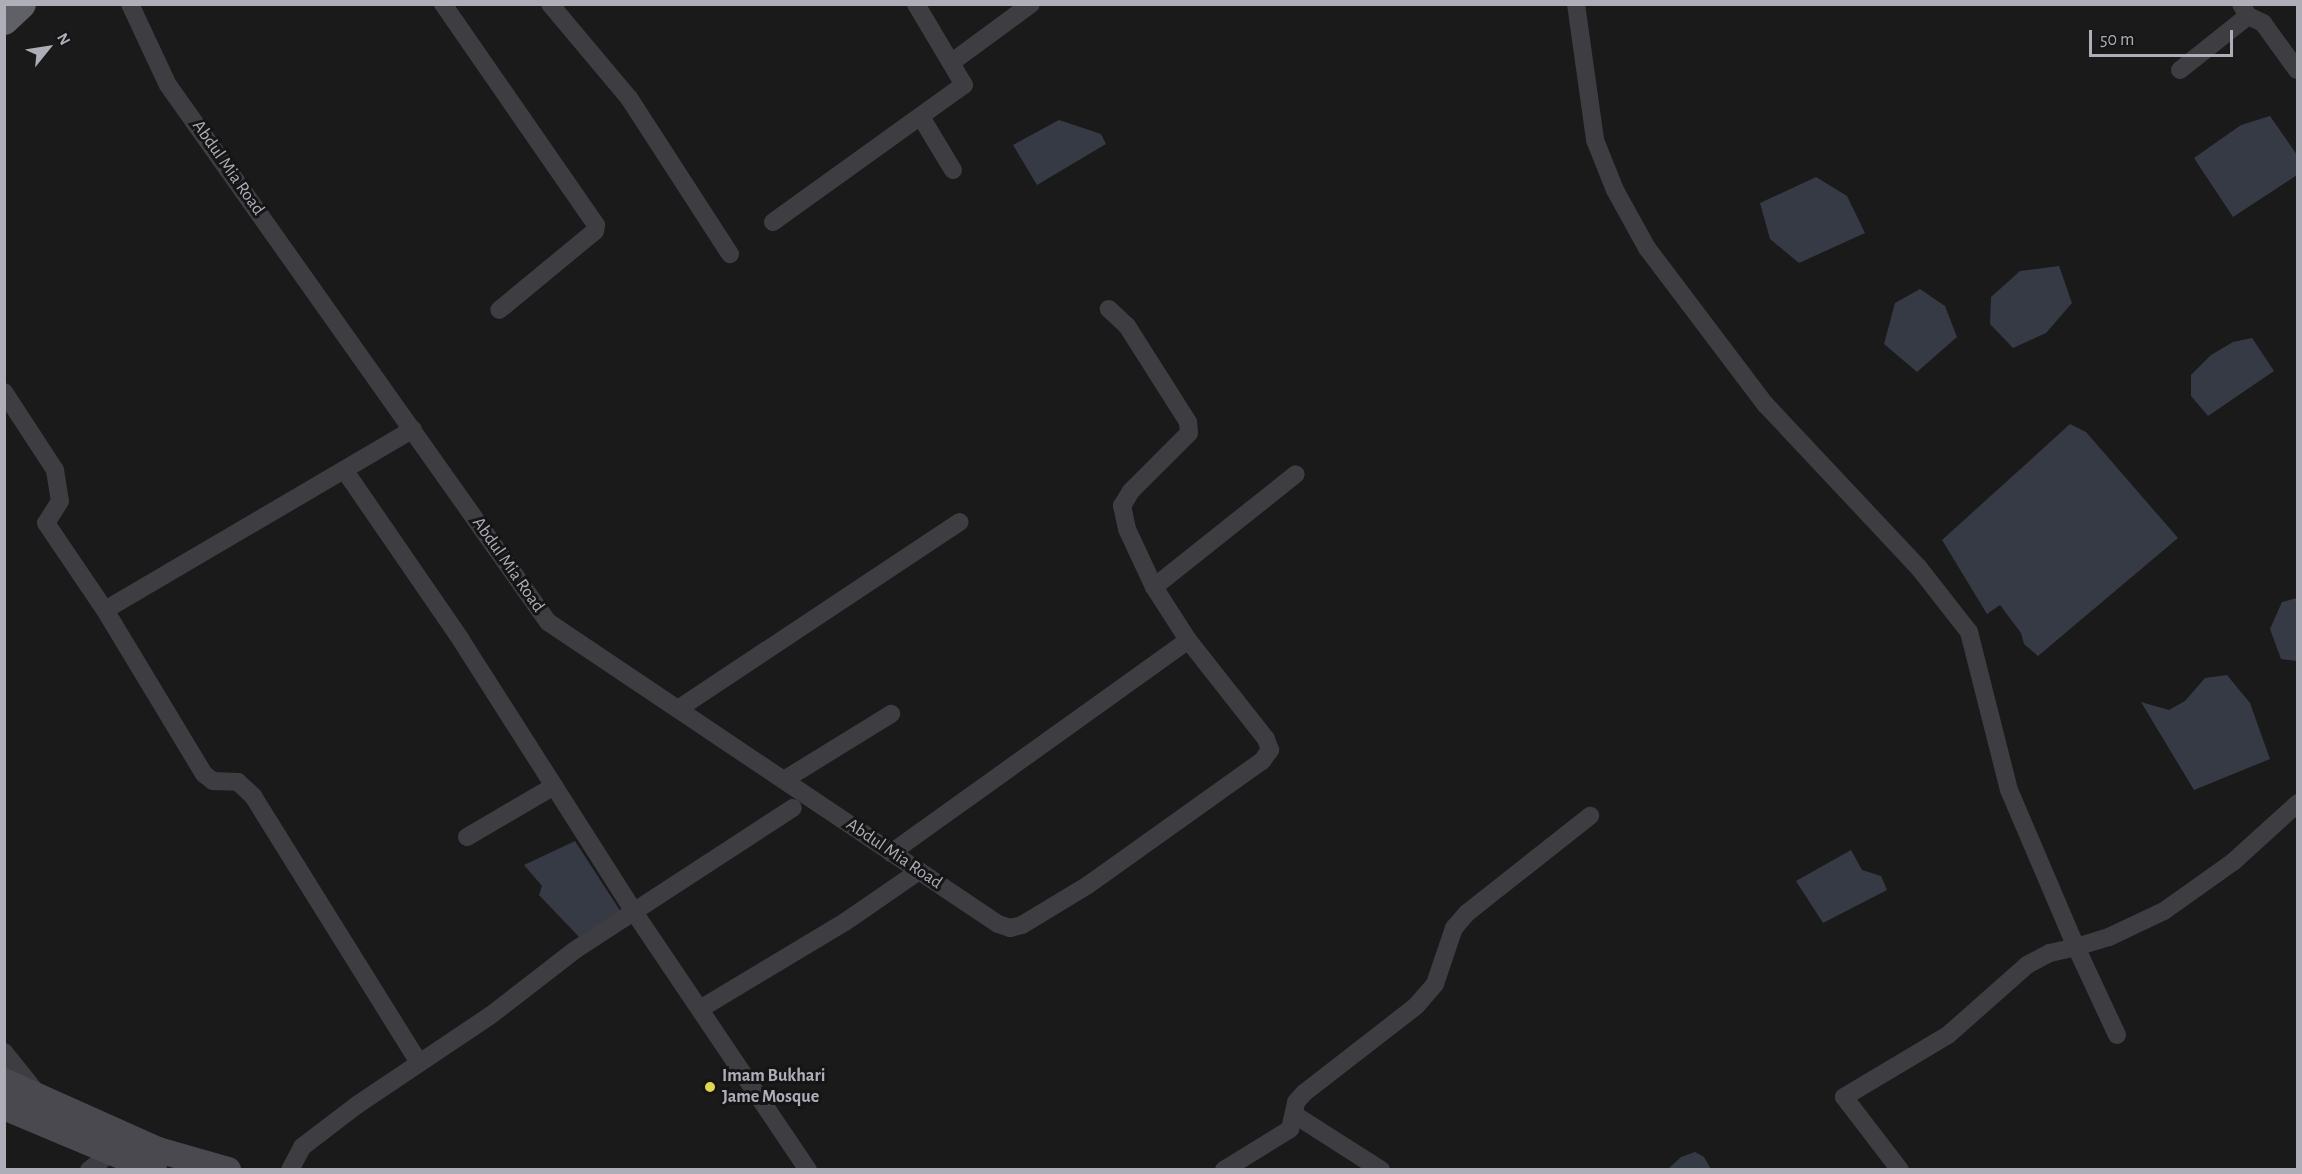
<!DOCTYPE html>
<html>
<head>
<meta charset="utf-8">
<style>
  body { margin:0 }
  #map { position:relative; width:2302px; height:1174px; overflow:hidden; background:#1a1a1b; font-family:"Alegreya Sans",sans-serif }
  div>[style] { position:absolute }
  .water>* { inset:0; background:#363a44 }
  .minor>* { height:18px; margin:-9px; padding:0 9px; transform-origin:9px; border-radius:9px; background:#3e3d42 }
  .secondary>* { height:26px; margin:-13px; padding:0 13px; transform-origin:13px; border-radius:13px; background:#4a4950 }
  .trunk>* { height:30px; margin:-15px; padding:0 15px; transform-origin:15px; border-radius:15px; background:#606067 }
  .dots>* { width:16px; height:16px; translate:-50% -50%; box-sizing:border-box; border:3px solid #151516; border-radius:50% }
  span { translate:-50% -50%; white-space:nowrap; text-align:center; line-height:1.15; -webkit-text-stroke:6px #151516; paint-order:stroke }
  .street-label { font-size:18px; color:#aeaeb9 }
  .poi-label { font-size:18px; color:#aeaeb9; font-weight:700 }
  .left { translate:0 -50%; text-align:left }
  .frame { position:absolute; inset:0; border:6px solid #aeaeb9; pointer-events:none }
  .north { position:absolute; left:18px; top:18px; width:60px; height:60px; -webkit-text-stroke:4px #151516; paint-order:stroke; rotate:60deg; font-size:16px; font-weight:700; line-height:24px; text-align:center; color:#aeaeb9 }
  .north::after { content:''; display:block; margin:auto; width:21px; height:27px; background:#aeaeb9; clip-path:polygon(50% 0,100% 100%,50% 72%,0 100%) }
  .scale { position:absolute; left:2089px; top:30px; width:144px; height:27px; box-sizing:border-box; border:3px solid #aeaeb9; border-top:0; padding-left:8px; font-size:18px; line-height:21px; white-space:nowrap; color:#aeaeb9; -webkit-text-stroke:4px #151516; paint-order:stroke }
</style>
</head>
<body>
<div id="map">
  <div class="water">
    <div style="clip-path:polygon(2270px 116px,2297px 155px,2297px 175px,2233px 217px,2194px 158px,2241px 125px)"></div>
    <div style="clip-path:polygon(1059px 120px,1101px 134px,1106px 144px,1037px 185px,1013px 145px)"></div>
    <div style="clip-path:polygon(1816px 177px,1847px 196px,1865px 233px,1799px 263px,1770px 239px,1760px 203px)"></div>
    <div style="clip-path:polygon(2059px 266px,2072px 303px,2046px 333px,2013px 348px,1990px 324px,1991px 297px,2020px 271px)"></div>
    <div style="clip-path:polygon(1920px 289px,1945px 306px,1957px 337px,1917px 372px,1884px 344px,1895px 303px)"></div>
    <div style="clip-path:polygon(2252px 338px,2274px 371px,2208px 416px,2191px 396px,2191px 375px,2211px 355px,2233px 342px)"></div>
    <div style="clip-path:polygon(2070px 424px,2086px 432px,2178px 538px,2038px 656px,2024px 644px,2021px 633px,2000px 605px,1987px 614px,1942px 540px)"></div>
    <div style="clip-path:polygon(2297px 598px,2297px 661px,2281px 659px,2270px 629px,2282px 602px)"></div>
    <div style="clip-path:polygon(2227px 675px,2250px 703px,2270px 759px,2194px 790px,2141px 702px,2169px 710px,2185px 701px,2205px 678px)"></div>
    <div style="clip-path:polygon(575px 841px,621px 912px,581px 939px,539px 895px,542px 886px,524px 865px)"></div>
    <div style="clip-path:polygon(1851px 850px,1862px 870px,1881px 876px,1887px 890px,1823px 923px,1796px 881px)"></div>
    <div style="clip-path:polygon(1695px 1152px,1704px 1157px,1711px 1169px,1668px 1169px,1681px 1157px)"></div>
  </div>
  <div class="minor">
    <div style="left:130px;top:4px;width:89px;rotate:64.9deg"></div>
    <div style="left:168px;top:85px;width:658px;rotate:54.72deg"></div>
    <div style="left:548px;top:622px;width:542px;rotate:33.87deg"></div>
    <div style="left:998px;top:924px;width:13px;rotate:18deg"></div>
    <div style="left:1010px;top:928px;width:12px;rotate:-14deg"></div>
    <div style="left:1022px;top:925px;width:77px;rotate:-31.2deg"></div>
    <div style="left:1088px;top:885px;width:214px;rotate:-35.5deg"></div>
    <div style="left:1262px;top:761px;width:14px;rotate:-54deg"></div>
    <div style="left:1270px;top:750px;width:12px;rotate:-110deg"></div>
    <div style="left:1266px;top:739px;width:126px;rotate:-128.2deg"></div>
    <div style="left:443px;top:4px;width:269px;rotate:55.3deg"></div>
    <div style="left:596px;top:225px;width:6px;rotate:99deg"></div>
    <div style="left:595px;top:231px;width:124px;rotate:140.5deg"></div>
    <div style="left:550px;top:4px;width:123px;rotate:50deg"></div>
    <div style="left:629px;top:98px;width:186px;rotate:57.1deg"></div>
    <div style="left:1576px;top:4px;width:137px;rotate:82deg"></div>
    <div style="left:1595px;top:140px;width:54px;rotate:68.2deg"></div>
    <div style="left:1615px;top:190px;width:66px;rotate:61.1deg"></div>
    <div style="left:1647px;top:248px;width:196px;rotate:52.9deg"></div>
    <div style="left:1765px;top:404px;width:225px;rotate:46.8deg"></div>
    <div style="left:1919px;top:568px;width:81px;rotate:52deg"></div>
    <div style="left:1969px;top:632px;width:163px;rotate:75.8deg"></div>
    <div style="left:2009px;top:790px;width:171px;rotate:66.9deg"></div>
    <div style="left:2076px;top:947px;width:34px;rotate:-17deg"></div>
    <div style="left:2109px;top:937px;width:61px;rotate:-25.3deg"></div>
    <div style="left:2164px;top:911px;width:85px;rotate:-35.4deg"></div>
    <div style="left:2233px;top:862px;width:88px;rotate:-42.2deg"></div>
    <div style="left:2248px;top:16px;width:17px;rotate:25deg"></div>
    <div style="left:2263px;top:23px;width:58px;rotate:54.1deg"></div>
    <div style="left:952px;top:62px;width:98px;rotate:-36.3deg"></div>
    <div style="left:2180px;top:70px;width:87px;rotate:-38.5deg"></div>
    <div style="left:2248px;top:16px;width:14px;rotate:-120deg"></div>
    <div style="left:921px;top:117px;width:62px;rotate:58.9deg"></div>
    <div style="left:773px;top:222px;width:235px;rotate:-35.7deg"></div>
    <div style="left:964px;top:85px;width:94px;rotate:-120.7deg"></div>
    <div style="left:4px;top:392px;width:93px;rotate:56.8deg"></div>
    <div style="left:55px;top:470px;width:31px;rotate:81deg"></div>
    <div style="left:60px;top:501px;width:26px;rotate:122deg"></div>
    <div style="left:46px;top:523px;width:105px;rotate:55.9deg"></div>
    <div style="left:105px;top:610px;width:192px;rotate:58.9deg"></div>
    <div style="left:204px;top:774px;width:11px;rotate:38deg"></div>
    <div style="left:213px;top:781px;width:25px;rotate:2deg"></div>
    <div style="left:238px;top:782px;width:21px;rotate:43deg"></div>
    <div style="left:253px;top:796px;width:314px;rotate:58.1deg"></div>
    <div style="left:345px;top:471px;width:205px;rotate:55.5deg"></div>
    <div style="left:461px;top:640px;width:322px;rotate:57.5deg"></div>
    <div style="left:634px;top:912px;width:311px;rotate:56deg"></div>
    <div style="left:1154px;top:587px;width:181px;rotate:-38.5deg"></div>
    <div style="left:105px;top:610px;width:357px;rotate:-30.4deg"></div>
    <div style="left:678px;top:709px;width:338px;rotate:-33.6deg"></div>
    <div style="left:784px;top:780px;width:126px;rotate:-31.7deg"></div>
    <div style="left:467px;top:837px;width:101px;rotate:-30.4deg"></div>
    <div style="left:891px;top:853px;width:365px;rotate:-35.6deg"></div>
    <div style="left:1188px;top:640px;width:63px;rotate:-122.7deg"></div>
    <div style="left:1154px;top:587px;width:64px;rotate:-115deg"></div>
    <div style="left:1127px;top:529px;width:24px;rotate:-102deg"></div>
    <div style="left:1122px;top:506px;width:17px;rotate:-59deg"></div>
    <div style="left:1131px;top:491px;width:82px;rotate:-45deg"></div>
    <div style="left:1189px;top:433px;width:11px;rotate:-95deg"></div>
    <div style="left:1188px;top:422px;width:114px;rotate:-122.4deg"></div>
    <div style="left:1127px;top:326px;width:25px;rotate:-137deg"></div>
    <div style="left:700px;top:1009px;width:169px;rotate:-31deg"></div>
    <div style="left:845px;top:922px;width:90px;rotate:-34.6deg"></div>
    <div style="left:4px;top:1052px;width:53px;rotate:51.2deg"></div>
    <div style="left:1295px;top:1115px;width:102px;rotate:32.6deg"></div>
    <div style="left:89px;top:1170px;width:28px;rotate:-38deg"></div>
    <div style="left:290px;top:1170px;width:26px;rotate:-62deg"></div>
    <div style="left:302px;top:1147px;width:69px;rotate:-37.4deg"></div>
    <div style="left:357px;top:1105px;width:161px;rotate:-33.9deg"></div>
    <div style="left:491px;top:1015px;width:106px;rotate:-37.7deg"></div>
    <div style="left:575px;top:950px;width:260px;rotate:-33.1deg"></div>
    <div style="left:1224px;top:1170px;width:78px;rotate:-31.8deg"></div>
    <div style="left:1290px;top:1129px;width:28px;rotate:-77deg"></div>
    <div style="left:1296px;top:1102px;width:12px;rotate:-48deg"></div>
    <div style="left:1304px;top:1093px;width:142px;rotate:-37.8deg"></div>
    <div style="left:1416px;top:1006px;width:29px;rotate:-49deg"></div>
    <div style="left:1435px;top:984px;width:59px;rotate:-71.3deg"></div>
    <div style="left:1454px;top:928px;width:20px;rotate:-49deg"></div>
    <div style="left:1467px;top:913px;width:157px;rotate:-38.3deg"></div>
    <div style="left:1900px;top:1170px;width:92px;rotate:-127.5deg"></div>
    <div style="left:1844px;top:1097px;width:121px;rotate:-30.8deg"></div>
    <div style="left:1948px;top:1035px;width:106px;rotate:-41.5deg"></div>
    <div style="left:2027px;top:965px;width:26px;rotate:-28deg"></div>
    <div style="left:2050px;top:953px;width:27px;rotate:-13deg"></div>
    <div style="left:2076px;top:947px;width:97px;rotate:65deg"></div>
  </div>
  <div class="secondary">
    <div style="left:4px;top:1081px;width:169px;rotate:24.1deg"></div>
    <div style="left:158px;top:1150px;width:73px;rotate:15.9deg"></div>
    <div style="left:4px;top:1107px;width:163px;rotate:22.8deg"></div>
  </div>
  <div class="trunk">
    <div style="left:4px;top:20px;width:23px;rotate:-43deg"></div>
  </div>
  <div class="dots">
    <div style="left:710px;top:1087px;background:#ddd850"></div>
  </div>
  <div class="street-label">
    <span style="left:228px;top:168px;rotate:55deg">Abdul Mia Road</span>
    <span style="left:508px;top:565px;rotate:55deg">Abdul Mia Road</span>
    <span style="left:894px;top:854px;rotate:34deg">Abdul Mia Road</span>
  </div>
  <div class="poi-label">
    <span class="left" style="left:722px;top:1087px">Imam Bukhari<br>Jame Mosque</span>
  </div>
  <div class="frame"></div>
  <div class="north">N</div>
  <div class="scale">50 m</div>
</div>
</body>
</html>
